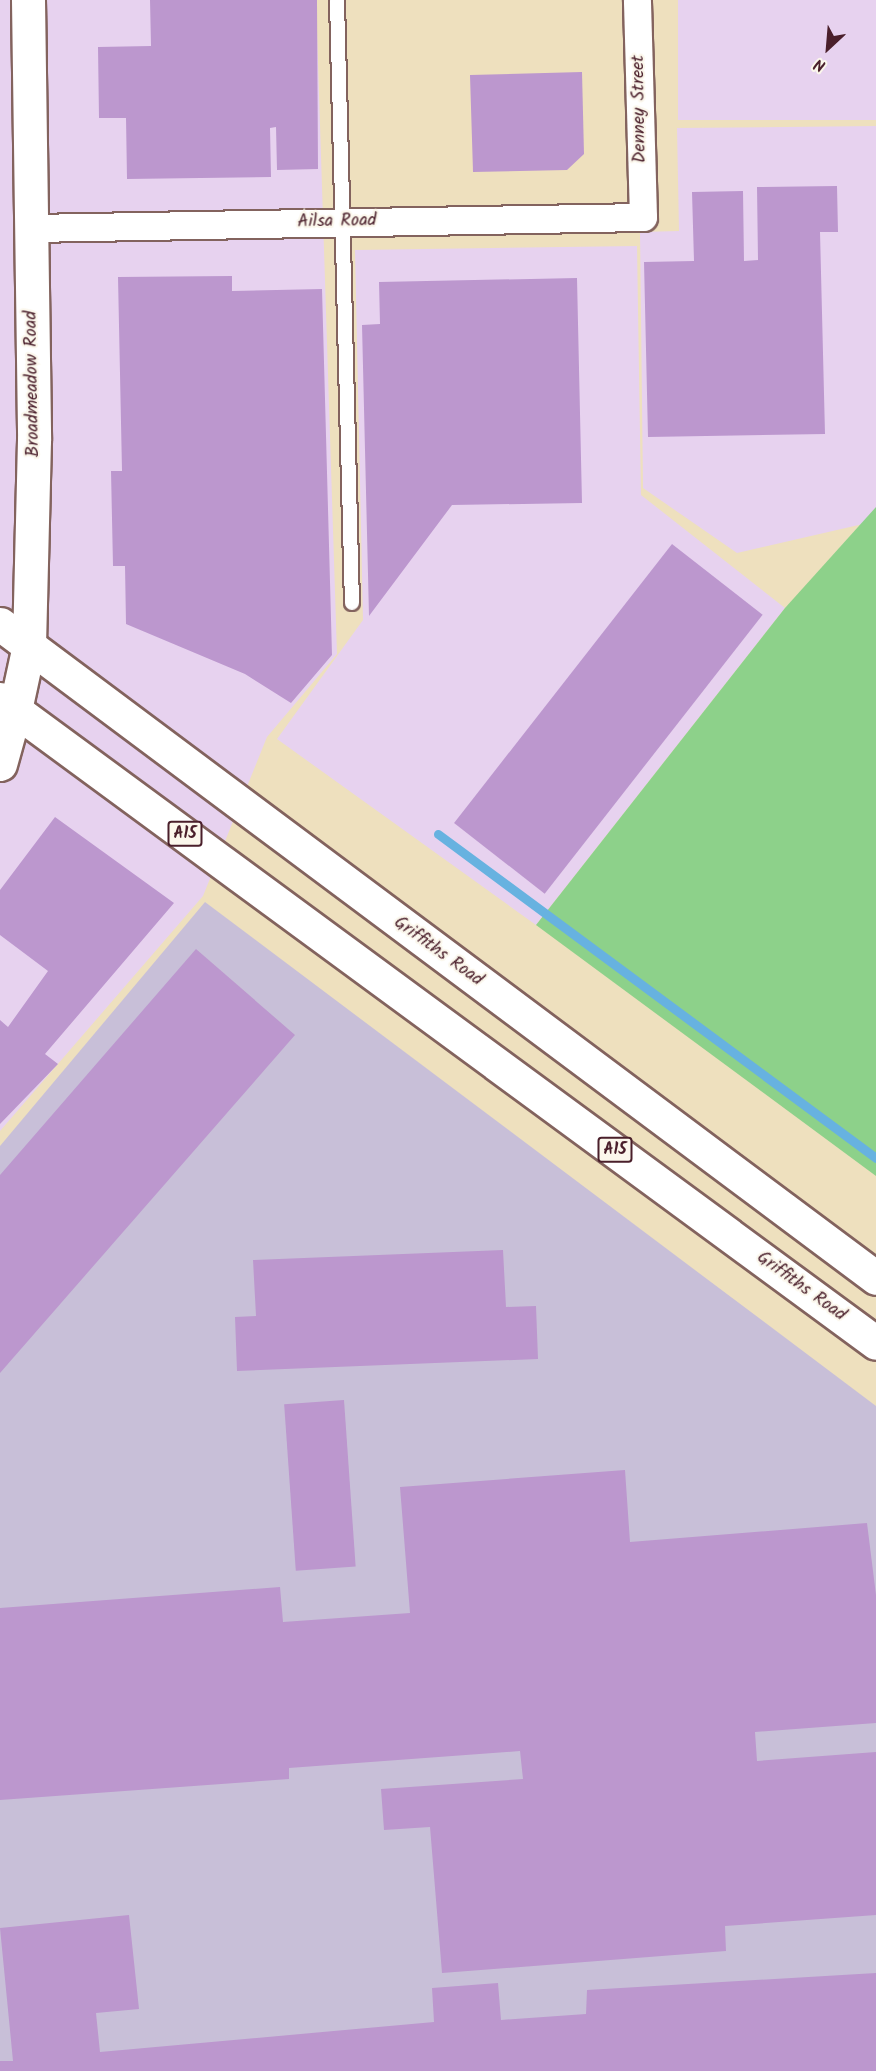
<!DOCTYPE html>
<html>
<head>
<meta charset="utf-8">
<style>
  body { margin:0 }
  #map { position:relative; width:876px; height:2071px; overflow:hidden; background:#eee0be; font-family:Kalam,sans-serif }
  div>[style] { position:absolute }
  .built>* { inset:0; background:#e7d2ef; transform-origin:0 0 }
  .industrial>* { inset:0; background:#c8bfd8 }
  .green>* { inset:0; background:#8dd18a }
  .stream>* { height:9px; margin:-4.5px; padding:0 4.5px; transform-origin:4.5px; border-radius:4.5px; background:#67b2e0 }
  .building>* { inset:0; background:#bc97ce; transform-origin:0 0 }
  .roads { filter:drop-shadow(2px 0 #83635e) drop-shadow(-2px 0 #83635e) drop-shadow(0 2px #83635e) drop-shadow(0 -2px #83635e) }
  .lane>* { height:14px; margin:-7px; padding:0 7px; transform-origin:7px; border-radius:7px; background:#fff }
  .street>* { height:27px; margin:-13.5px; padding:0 13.5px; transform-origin:13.5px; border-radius:13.5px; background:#fff }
  .secondary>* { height:33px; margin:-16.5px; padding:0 16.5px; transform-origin:16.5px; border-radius:16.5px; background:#fff }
  .highway>* { height:33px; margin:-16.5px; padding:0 16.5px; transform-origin:16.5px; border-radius:16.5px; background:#fff }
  span { translate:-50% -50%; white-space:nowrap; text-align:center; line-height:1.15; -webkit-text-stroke:4.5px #fbf7ec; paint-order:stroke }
  .shield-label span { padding:2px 4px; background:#fbf7ec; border:2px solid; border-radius:4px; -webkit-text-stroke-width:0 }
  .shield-label { font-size:16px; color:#4a1f2b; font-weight:700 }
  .street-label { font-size:18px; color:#4a1f2b }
  .north { position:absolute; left:798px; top:18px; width:60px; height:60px; -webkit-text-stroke:4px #fbf7ec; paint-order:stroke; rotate:206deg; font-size:16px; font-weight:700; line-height:24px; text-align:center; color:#4a1f2b }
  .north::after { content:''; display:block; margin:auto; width:21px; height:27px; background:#4a1f2b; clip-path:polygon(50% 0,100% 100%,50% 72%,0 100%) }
</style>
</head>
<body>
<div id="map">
  <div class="built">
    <div style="clip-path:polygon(0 0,316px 0,337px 654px,267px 737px,203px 896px,0 1131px)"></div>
    <div style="left:678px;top:0;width:198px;height:120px"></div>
    <div style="clip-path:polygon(876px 126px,876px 510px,863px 524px,737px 553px,643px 488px,640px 232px,679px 231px,677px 128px)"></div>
    <div style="clip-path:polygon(637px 246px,641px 495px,785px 608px,536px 925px,277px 739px,363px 620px,355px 250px)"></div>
  </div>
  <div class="industrial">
    <div style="clip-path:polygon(205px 902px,876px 1406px,876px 2071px,0 2071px,0 1146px)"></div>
  </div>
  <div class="green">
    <div style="clip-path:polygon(876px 507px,876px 1176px,536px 925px,785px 608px)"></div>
  </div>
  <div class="stream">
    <div style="left:438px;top:834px;width:545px;rotate:36.49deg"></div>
  </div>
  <div class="building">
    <div style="clip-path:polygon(150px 0,317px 0,318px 169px,277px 170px,276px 127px,270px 128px,271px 177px,127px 179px,126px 118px,99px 118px,98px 47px,151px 46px)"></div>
    <div style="clip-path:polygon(582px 72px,584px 154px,567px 170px,473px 172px,470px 75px)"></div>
    <div style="clip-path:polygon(837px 186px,838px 232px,820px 232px,825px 434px,648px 437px,644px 262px,694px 261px,692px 192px,743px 191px,744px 261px,758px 260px,757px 187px)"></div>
    <div style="clip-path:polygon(232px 276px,232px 291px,322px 289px,332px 655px,291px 703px,245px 674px,126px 624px,125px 566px,113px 566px,111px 471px,122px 471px,118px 277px)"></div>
    <div style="clip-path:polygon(577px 278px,582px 503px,452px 505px,369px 616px,362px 325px,380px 324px,379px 282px)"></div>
    <div style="left:672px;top:544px;width:115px;height:354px;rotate:38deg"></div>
    <div style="clip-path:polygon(55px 817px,174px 903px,45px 1054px,58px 1064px,0 1124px,0 1020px,8px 1027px,48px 971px,0 935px,0 890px)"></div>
    <div style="clip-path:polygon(196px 949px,295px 1035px,0 1373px,0 1175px)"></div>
    <div style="clip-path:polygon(503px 1250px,506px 1307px,536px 1306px,538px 1359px,237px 1371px,235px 1317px,256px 1316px,253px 1260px)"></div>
    <div style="left:344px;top:1400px;width:167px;height:60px;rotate:86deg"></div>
    <div style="clip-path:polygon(625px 1470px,630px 1542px,867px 1523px,876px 1595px,876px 1723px,755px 1732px,757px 1761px,876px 1752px,876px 1915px,725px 1926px,726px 1951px,442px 1973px,430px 1827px,384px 1830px,381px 1789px,523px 1779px,520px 1751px,289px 1768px,289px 1779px,0 1800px,0 1608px,280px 1587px,283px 1622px,410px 1613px,400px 1487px)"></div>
    <div style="clip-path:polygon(129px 1915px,139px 2009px,96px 2013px,100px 2052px,434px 2022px,432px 1988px,498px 1983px,501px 2020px,586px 2014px,587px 1990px,876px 1973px,876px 2071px,0 2071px,0 2061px,13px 2061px,0 1928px)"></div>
  </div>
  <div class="roads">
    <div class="lane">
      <div style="left:337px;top:0;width:603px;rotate:88.58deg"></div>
    </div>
    <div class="street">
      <div style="left:31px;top:228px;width:612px;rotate:-1.03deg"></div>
      <div style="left:643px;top:217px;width:217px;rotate:-91.6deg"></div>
    </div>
    <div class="secondary">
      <div style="left:28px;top:0;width:440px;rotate:89.2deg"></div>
      <div style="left:34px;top:440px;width:205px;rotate:91.4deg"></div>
      <div style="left:0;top:764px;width:56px;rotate:-74.5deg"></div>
    </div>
    <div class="highway">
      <div style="left:0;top:624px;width:1093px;rotate:36.74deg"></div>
      <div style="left:0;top:699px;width:1087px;rotate:36.32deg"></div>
      <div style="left:15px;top:710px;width:66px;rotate:-77.8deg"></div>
    </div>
  </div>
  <div class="shield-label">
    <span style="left:185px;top:834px">A15</span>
    <span style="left:615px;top:1150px">A15</span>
  </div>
  <div class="street-label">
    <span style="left:640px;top:109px;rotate:-91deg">Denney Street</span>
    <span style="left:337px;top:222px;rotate:-1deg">Ailsa Road</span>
    <span style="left:33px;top:384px;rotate:-91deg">Broadmeadow Road</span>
    <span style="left:438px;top:952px;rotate:36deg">Griffiths Road</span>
    <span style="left:801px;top:1287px;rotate:36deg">Griffiths Road</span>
  </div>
  <div class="north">N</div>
</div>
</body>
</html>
